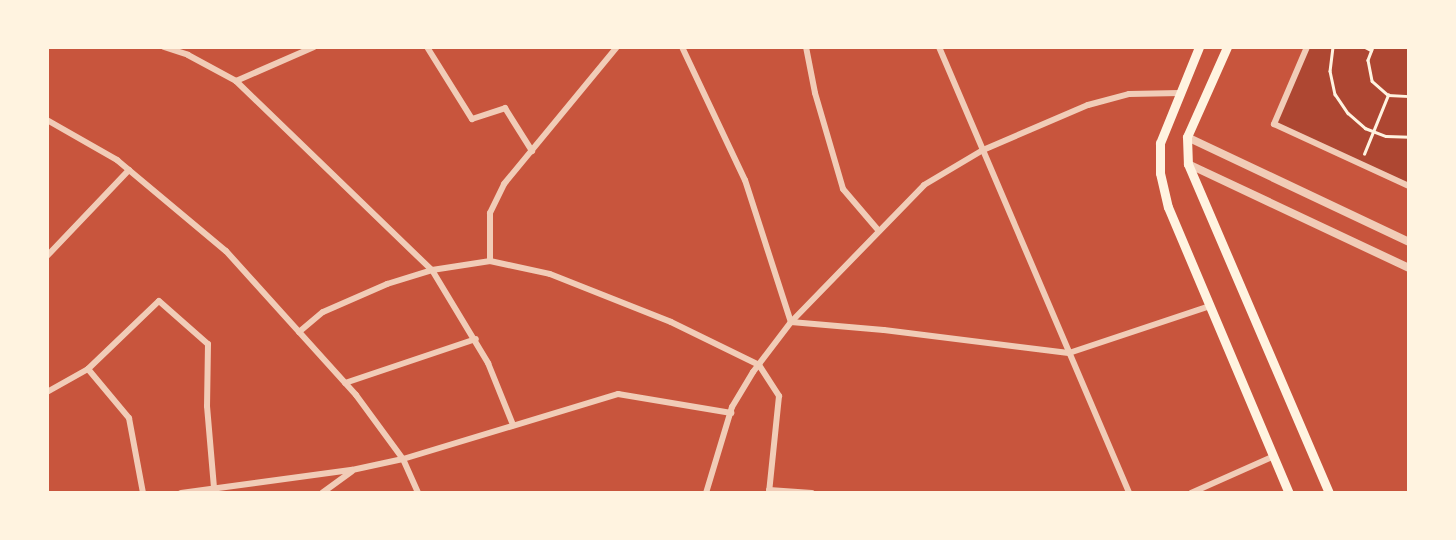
<!DOCTYPE html>
<html>
<head>
<meta charset="utf-8">
<style>
  body { margin:0 }
  #map { position:relative; width:1456px; height:540px; overflow:hidden; background:#c8553d; font-family:"Exo 2",sans-serif }
  div>[style] { position:absolute }
  .green>* { inset:0; background:#ae4732 }
  .path>* { height:2.5px; margin:-1.25px; padding:0 1.25px; transform-origin:1.25px; border-radius:1.25px; background:#fff3e0 }
  .minor>* { height:6px; margin:-3px; padding:0 3px; transform-origin:3px; border-radius:3px; background:#f1ccb7 }
  .tertiary>* { height:8px; margin:-4px; padding:0 4px; transform-origin:4px; border-radius:4px; background:#f1ccb7 }
  .secondary>* { height:9px; margin:-4.5px; padding:0 4.5px; transform-origin:4.5px; border-radius:4.5px; background:#fff3e0 }
  span { translate:-50% -50%; white-space:nowrap; text-align:center; line-height:1.15; -webkit-text-stroke:7px #fff3e0; paint-order:stroke }
  .frame { position:absolute; inset:0; border:49px solid #fff3e0; pointer-events:none }
</style>
</head>
<body>
<div id="map">
  <div class="green">
    <div style="clip-path:polygon(1307px 47px,1409px 47px,1409px 186px,1274px 124px)"></div>
  </div>
  <div class="path">
    <div style="left:1333px;top:47px;width:24px;rotate:97deg"></div>
    <div style="left:1330px;top:71px;width:24px;rotate:78deg"></div>
    <div style="left:1335px;top:94px;width:23px;rotate:56deg"></div>
    <div style="left:1348px;top:113px;width:23px;rotate:41deg"></div>
    <div style="left:1365px;top:128px;width:22px;rotate:21deg"></div>
    <div style="left:1386px;top:136px;width:23px;rotate:2deg"></div>
    <div style="left:1365px;top:47px;width:7px;rotate:27deg"></div>
    <div style="left:1373px;top:47px;width:14px;rotate:111deg"></div>
    <div style="left:1368px;top:60px;width:21px;rotate:79deg"></div>
    <div style="left:1372px;top:81px;width:21px;rotate:41deg"></div>
    <div style="left:1388px;top:95px;width:21px;rotate:3deg"></div>
    <div style="left:1364px;top:154px;width:64px;rotate:-67.9deg"></div>
  </div>
  <div class="minor">
    <div style="left:164px;top:47px;width:25px;rotate:18deg"></div>
    <div style="left:188px;top:55px;width:55px;rotate:28.4deg"></div>
    <div style="left:236px;top:81px;width:272px;rotate:44deg"></div>
    <div style="left:432px;top:270px;width:109px;rotate:58.9deg"></div>
    <div style="left:488px;top:363px;width:67px;rotate:68deg"></div>
    <div style="left:427px;top:47px;width:85px;rotate:58deg"></div>
    <div style="left:472px;top:119px;width:35px;rotate:-18deg"></div>
    <div style="left:505px;top:108px;width:51px;rotate:57.9deg"></div>
    <div style="left:682px;top:47px;width:147px;rotate:64.7deg"></div>
    <div style="left:745px;top:180px;width:149px;rotate:72.1deg"></div>
    <div style="left:791px;top:322px;width:93px;rotate:4.9deg"></div>
    <div style="left:884px;top:330px;width:186px;rotate:7.1deg"></div>
    <div style="left:1069px;top:353px;width:149px;rotate:-18.4deg"></div>
    <div style="left:806px;top:47px;width:47px;rotate:78.9deg"></div>
    <div style="left:815px;top:93px;width:100px;rotate:73.7deg"></div>
    <div style="left:843px;top:189px;width:54px;rotate:49.5deg"></div>
    <div style="left:939px;top:47px;width:485px;rotate:66.9deg"></div>
    <div style="left:1307px;top:47px;width:84px;rotate:113.2deg"></div>
    <div style="left:1274px;top:124px;width:149px;rotate:24.7deg"></div>
    <div style="left:236px;top:81px;width:85px;rotate:-23.6deg"></div>
    <div style="left:47px;top:120px;width:81px;rotate:29.7deg"></div>
    <div style="left:117px;top:160px;width:142px;rotate:39.9deg"></div>
    <div style="left:226px;top:251px;width:194px;rotate:47.9deg"></div>
    <div style="left:356px;top:395px;width:79px;rotate:53.7deg"></div>
    <div style="left:403px;top:459px;width:37px;rotate:66deg"></div>
    <div style="left:47px;top:256px;width:119px;rotate:-46.4deg"></div>
    <div style="left:490px;top:261px;width:48px;rotate:-90deg"></div>
    <div style="left:490px;top:213px;width:32px;rotate:-64deg"></div>
    <div style="left:504px;top:184px;width:178px;rotate:-50.5deg"></div>
    <div style="left:299px;top:332px;width:31px;rotate:-40deg"></div>
    <div style="left:323px;top:312px;width:70px;rotate:-23.6deg"></div>
    <div style="left:387px;top:284px;width:47px;rotate:-17.3deg"></div>
    <div style="left:432px;top:270px;width:59px;rotate:-8.8deg"></div>
    <div style="left:490px;top:261px;width:61px;rotate:12.2deg"></div>
    <div style="left:550px;top:274px;width:130px;rotate:21.6deg"></div>
    <div style="left:671px;top:322px;width:98px;rotate:26deg"></div>
    <div style="left:759px;top:365px;width:37px;rotate:57deg"></div>
    <div style="left:779px;top:396px;width:98px;rotate:95.9deg"></div>
    <div style="left:88px;top:369px;width:98px;rotate:-43.8deg"></div>
    <div style="left:159px;top:301px;width:65px;rotate:41.3deg"></div>
    <div style="left:208px;top:344px;width:62px;rotate:90.9deg"></div>
    <div style="left:207px;top:406px;width:82px;rotate:85.1deg"></div>
    <div style="left:345px;top:383px;width:138px;rotate:-18.6deg"></div>
    <div style="left:47px;top:392px;width:47px;rotate:-29.3deg"></div>
    <div style="left:88px;top:369px;width:64px;rotate:50.1deg"></div>
    <div style="left:129px;top:418px;width:76px;rotate:79.4deg"></div>
    <div style="left:769px;top:490px;width:43px;rotate:4deg"></div>
    <div style="left:181px;top:493px;width:173px;rotate:-7.7deg"></div>
    <div style="left:352px;top:470px;width:52px;rotate:-12.2deg"></div>
    <div style="left:403px;top:459px;width:225px;rotate:-16.8deg"></div>
    <div style="left:618px;top:394px;width:115px;rotate:9.5deg"></div>
    <div style="left:322px;top:493px;width:37px;rotate:-36deg"></div>
    <div style="left:706px;top:493px;width:90px;rotate:-73.2deg"></div>
    <div style="left:732px;top:407px;width:41px;rotate:-59deg"></div>
    <div style="left:753px;top:372px;width:63px;rotate:-52.8deg"></div>
    <div style="left:791px;top:322px;width:191px;rotate:-45.8deg"></div>
    <div style="left:924px;top:185px;width:69px;rotate:-30.7deg"></div>
    <div style="left:983px;top:150px;width:114px;rotate:-23.2deg"></div>
    <div style="left:1088px;top:105px;width:42px;rotate:-15deg"></div>
    <div style="left:1129px;top:94px;width:51px;rotate:-1.1deg"></div>
    <div style="left:1191px;top:493px;width:91px;rotate:-24deg"></div>
  </div>
  <div class="tertiary">
    <div style="left:1187px;top:137px;width:246px;rotate:25.3deg"></div>
    <div style="left:1188px;top:164px;width:244px;rotate:25.2deg"></div>
  </div>
  <div class="secondary">
    <div style="left:1199px;top:47px;width:104px;rotate:112.1deg"></div>
    <div style="left:1160px;top:143px;width:30px;rotate:90deg"></div>
    <div style="left:1160px;top:173px;width:35px;rotate:77deg"></div>
    <div style="left:1168px;top:207px;width:311px;rotate:67.1deg"></div>
    <div style="left:1227px;top:47px;width:98px;rotate:114deg"></div>
    <div style="left:1187px;top:137px;width:27px;rotate:88deg"></div>
    <div style="left:1188px;top:164px;width:358px;rotate:66.8deg"></div>
  </div>
  <div class="frame"></div>
</div>
</body>
</html>
